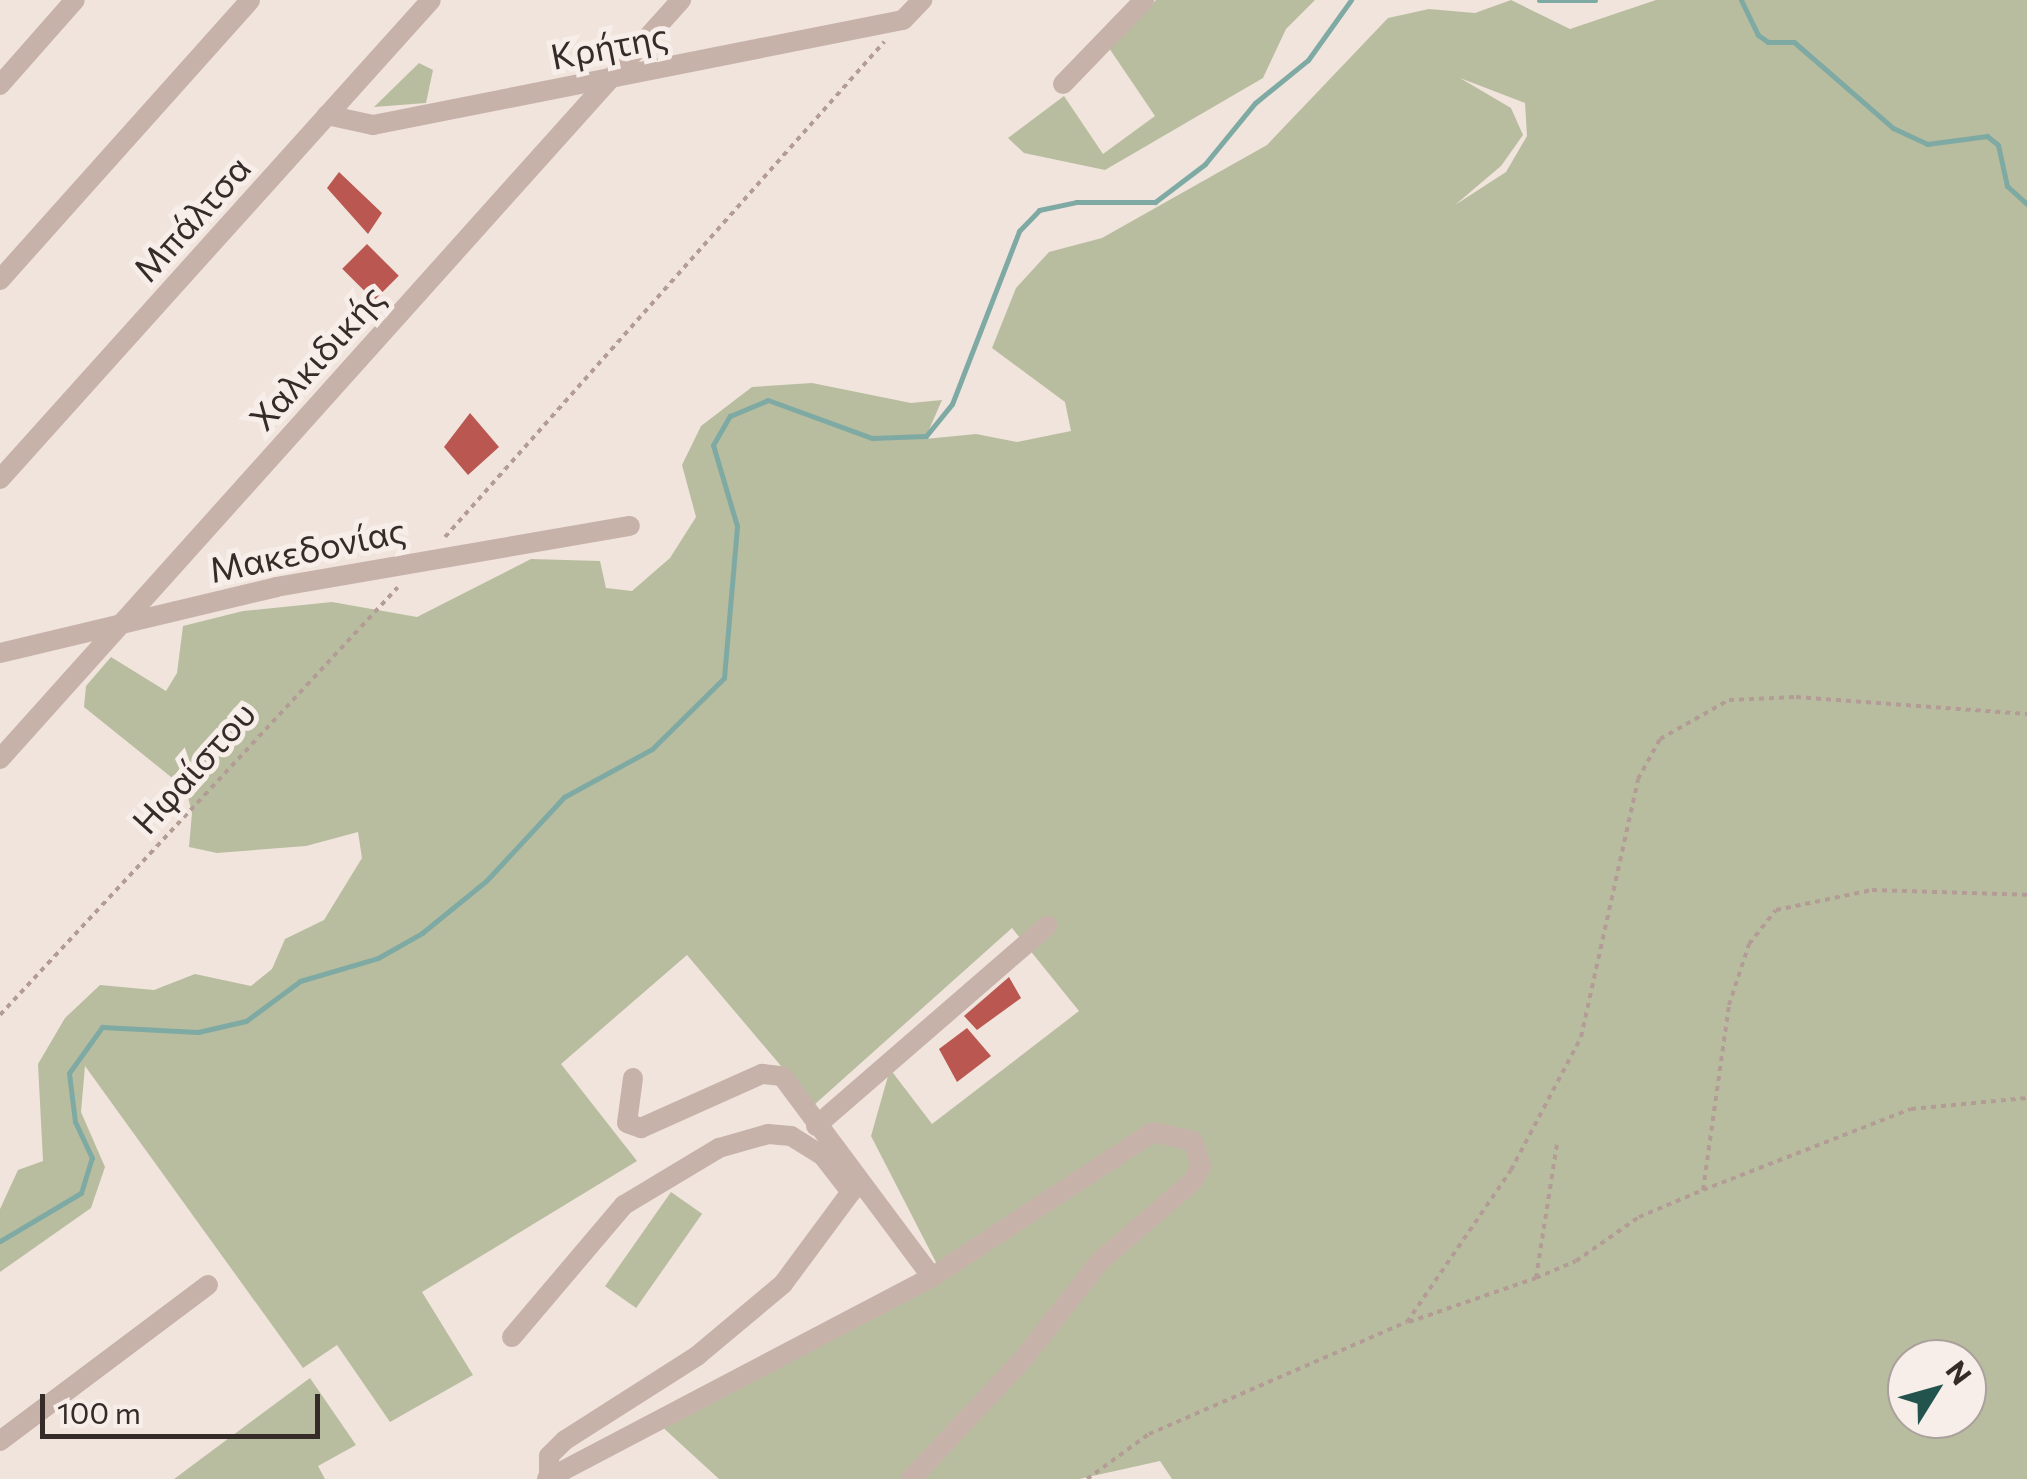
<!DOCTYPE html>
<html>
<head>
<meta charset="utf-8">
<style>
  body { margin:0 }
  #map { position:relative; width:2027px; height:1479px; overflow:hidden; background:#f0e4dd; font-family:Commissioner,sans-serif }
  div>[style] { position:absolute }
  .green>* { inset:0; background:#b9bd9f; transform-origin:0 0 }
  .stream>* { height:5px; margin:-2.5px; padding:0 2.5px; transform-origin:2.5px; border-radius:2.5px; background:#7faaa4 }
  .building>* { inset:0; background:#ba5751; transform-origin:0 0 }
  .path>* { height:4px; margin-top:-2px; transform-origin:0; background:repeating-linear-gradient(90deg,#b29c95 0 5px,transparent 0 10px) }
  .street>* { height:20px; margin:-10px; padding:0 10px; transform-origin:10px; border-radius:10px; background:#c7b2aa }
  span { translate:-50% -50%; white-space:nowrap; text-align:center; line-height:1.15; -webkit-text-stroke:10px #f8eee9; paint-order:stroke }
  .street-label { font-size:35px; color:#352b29 }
  .north { position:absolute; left:1887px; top:1339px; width:100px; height:100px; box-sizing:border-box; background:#f8eee9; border:2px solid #aaa09c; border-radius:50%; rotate:53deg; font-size:28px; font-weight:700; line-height:40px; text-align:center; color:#352b29 }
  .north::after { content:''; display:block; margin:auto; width:35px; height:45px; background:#23534d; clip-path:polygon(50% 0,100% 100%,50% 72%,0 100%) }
  .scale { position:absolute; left:40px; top:1394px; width:280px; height:45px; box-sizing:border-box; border:5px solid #352b29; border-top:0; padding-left:12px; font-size:30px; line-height:35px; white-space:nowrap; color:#352b29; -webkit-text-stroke:8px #f8eee9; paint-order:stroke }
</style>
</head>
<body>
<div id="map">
  <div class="green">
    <div style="clip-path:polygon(1156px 0,1315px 0,1286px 29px,1263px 78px,1105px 170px,1024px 153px,1008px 138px,1064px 96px,1103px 154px,1155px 116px,1109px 48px)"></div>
    <div style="clip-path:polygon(evenodd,1511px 0,1570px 29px,1656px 0,2027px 0,2027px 1479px,1172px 1479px,1160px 1461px,1079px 1479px,719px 1479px,658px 1423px,944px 1278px,871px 1136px,890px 1069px,932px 1124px,1079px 1011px,1012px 928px,814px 1105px,687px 955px,561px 1064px,637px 1161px,422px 1292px,473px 1375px,390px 1422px,337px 1345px,303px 1368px,85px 1066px,81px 1112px,105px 1167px,91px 1208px,0 1272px,0 1209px,18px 1170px,43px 1161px,38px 1064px,65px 1018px,100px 985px,154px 990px,195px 974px,251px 986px,272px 969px,285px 939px,324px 920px,362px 858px,358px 832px,306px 846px,217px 853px,189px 847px,192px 813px,186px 789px,84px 707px,86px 686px,111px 657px,166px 691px,177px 673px,183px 626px,243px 611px,332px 602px,417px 617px,531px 559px,600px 561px,606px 588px,632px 591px,670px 558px,696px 517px,682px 465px,701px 426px,752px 387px,812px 383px,911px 403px,942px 400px,925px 439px,976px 434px,1017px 442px,1071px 431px,1065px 402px,992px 348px,1016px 288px,1049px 252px,1102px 238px,1267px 145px,1388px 18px,1429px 9px,1475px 13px,1511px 0,1460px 78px,1525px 103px,1527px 136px,1506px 172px,1455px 205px,1501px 166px,1523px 135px,1511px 108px,1460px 78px,1511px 0,1907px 1359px,1967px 1359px,1967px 1419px,1907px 1419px,1907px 1359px)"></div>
    <div style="clip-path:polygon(419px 63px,433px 70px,426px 103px,374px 107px)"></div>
    <div style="left:671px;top:1192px;width:38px;height:115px;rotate:35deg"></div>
    <div style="clip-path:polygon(310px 1378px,356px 1445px,318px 1466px,325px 1479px,174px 1479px)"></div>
  </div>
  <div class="stream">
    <div style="left:1539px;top:0;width:56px"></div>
    <div style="left:1741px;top:0;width:39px;rotate:64deg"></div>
    <div style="left:1758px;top:35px;width:12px;rotate:35deg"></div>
    <div style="left:1768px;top:42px;width:26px"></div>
    <div style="left:1794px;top:42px;width:131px;rotate:41deg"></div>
    <div style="left:1893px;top:128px;width:38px;rotate:25deg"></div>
    <div style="left:1927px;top:144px;width:61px;rotate:-7.6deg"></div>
    <div style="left:1987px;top:136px;width:14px;rotate:39deg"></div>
    <div style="left:1998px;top:145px;width:42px;rotate:77.6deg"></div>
    <div style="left:2007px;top:186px;width:27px;rotate:42deg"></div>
    <div style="left:0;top:1241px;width:94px;rotate:-30.7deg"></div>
    <div style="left:81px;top:1193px;width:37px;rotate:-73deg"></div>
    <div style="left:92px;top:1158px;width:40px;rotate:-115deg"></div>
    <div style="left:75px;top:1122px;width:49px;rotate:-97deg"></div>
    <div style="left:69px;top:1073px;width:57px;rotate:-54.3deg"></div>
    <div style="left:102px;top:1027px;width:96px;rotate:3deg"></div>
    <div style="left:198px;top:1032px;width:49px;rotate:-12.9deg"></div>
    <div style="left:246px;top:1021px;width:67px;rotate:-36.5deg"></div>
    <div style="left:300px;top:981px;width:81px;rotate:-16.4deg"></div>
    <div style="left:378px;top:958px;width:51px;rotate:-29.6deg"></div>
    <div style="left:422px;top:933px;width:82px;rotate:-39.1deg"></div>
    <div style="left:486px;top:881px;width:115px;rotate:-47.1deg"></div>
    <div style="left:564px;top:797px;width:100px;rotate:-28.6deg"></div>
    <div style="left:652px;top:749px;width:101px;rotate:-44.6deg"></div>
    <div style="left:724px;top:678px;width:153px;rotate:-85.1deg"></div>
    <div style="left:737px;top:526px;width:84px;rotate:-106.5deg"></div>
    <div style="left:713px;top:445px;width:34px;rotate:-60deg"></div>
    <div style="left:730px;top:416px;width:41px;rotate:-22.8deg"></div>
    <div style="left:768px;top:400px;width:111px;rotate:20.1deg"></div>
    <div style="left:872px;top:438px;width:54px;rotate:-2.1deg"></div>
    <div style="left:926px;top:436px;width:41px;rotate:-50.9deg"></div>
    <div style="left:952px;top:404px;width:186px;rotate:-68.8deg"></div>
    <div style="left:1019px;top:231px;width:29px;rotate:-46deg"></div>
    <div style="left:1039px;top:210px;width:38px;rotate:-12deg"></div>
    <div style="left:1076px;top:202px;width:79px"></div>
    <div style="left:1155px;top:202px;width:63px;rotate:-37.2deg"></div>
    <div style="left:1205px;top:164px;width:79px;rotate:-50.7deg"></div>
    <div style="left:1255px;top:103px;width:68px;rotate:-39.1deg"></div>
    <div style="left:1308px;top:60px;width:74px;rotate:-54.4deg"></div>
  </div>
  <div class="building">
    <div style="clip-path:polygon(339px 172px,382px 213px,368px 234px,327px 188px)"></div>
    <div style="left:367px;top:244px;width:45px;height:35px;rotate:45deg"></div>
    <div style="clip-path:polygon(470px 413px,499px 447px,468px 475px,444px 447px)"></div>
    <div style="clip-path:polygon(1009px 977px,1021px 998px,977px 1030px,964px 1016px)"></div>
    <div style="clip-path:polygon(967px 1028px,991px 1056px,957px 1082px,939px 1049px)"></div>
  </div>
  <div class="path">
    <div style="left:445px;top:537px;width:662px;rotate:-48.43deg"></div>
    <div style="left:0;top:1015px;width:584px;rotate:-47.08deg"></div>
    <div style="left:1703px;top:1190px;width:223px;rotate:-21.3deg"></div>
    <div style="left:1911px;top:1109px;width:117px;rotate:-5.4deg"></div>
    <div style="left:1536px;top:1278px;width:43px;rotate:-23deg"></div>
    <div style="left:1576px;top:1261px;width:77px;rotate:-34.9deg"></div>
    <div style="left:1639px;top:1217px;width:69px;rotate:-22.9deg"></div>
    <div style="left:1703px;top:1190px;width:187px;rotate:-82deg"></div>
    <div style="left:1729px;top:1005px;width:64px;rotate:-71.8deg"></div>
    <div style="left:1749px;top:944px;width:43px;rotate:-51.5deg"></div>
    <div style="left:1776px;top:910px;width:98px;rotate:-11.8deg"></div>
    <div style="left:1872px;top:890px;width:155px;rotate:1.8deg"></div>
    <div style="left:1409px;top:1322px;width:134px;rotate:-19.1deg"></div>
    <div style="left:1536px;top:1278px;width:136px;rotate:-81.1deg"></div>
    <div style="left:1087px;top:1479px;width:77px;rotate:-36deg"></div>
    <div style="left:1149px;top:1434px;width:281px;rotate:-23.5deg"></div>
    <div style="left:1407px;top:1322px;width:184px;rotate:-55.6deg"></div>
    <div style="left:1511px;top:1170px;width:150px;rotate:-62.2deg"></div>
    <div style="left:1581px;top:1037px;width:264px;rotate:-77.5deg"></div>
    <div style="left:1638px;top:779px;width:46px;rotate:-61.2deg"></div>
    <div style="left:1660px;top:739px;width:79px;rotate:-29.5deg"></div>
    <div style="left:1729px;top:700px;width:67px;rotate:-2.6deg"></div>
    <div style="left:1796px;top:697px;width:232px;rotate:4.2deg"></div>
  </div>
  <div class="street">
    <div style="left:1063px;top:84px;width:117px;rotate:-46deg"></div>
    <div style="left:0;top:85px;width:113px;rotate:-48.6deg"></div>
    <div style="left:327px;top:115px;width:47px;rotate:12.3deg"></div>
    <div style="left:373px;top:125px;width:540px;rotate:-11.21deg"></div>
    <div style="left:903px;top:20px;width:28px;rotate:-46deg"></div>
    <div style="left:0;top:280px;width:375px;rotate:-48.2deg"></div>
    <div style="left:0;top:479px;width:644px;rotate:-48.02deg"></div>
    <div style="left:0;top:653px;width:284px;rotate:-13.4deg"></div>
    <div style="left:276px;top:587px;width:359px;rotate:-9.8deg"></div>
    <div style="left:0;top:759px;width:1020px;rotate:-48.1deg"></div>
    <div style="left:633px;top:1078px;width:45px;rotate:97.6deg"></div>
    <div style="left:627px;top:1123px;width:15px;rotate:20deg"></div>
    <div style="left:641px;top:1128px;width:133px;rotate:-24.1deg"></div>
    <div style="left:762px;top:1074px;width:20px;rotate:6deg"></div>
    <div style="left:782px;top:1076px;width:251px;rotate:53.3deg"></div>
    <div style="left:816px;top:1126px;width:306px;rotate:-40.9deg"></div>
    <div style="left:512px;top:1337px;width:173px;rotate:-49.7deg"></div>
    <div style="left:624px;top:1205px;width:111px;rotate:-31deg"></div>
    <div style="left:719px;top:1148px;width:51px;rotate:-15.9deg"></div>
    <div style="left:768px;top:1134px;width:23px;rotate:5deg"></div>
    <div style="left:791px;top:1136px;width:38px;rotate:32deg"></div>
    <div style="left:823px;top:1156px;width:46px;rotate:52.1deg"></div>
    <div style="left:851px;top:1192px;width:114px;rotate:126.5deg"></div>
    <div style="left:783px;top:1284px;width:112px;rotate:140.1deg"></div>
    <div style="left:697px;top:1356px;width:156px;rotate:147.5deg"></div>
    <div style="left:565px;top:1440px;width:23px;rotate:135deg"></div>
    <div style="left:549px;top:1456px;width:22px;rotate:90deg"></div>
    <div style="left:0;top:1441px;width:260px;rotate:-36.9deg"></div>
    <div style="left:547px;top:1479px;width:435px;rotate:-27.7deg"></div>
    <div style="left:932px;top:1277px;width:264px;rotate:-33.3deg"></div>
    <div style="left:1153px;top:1132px;width:41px;rotate:12.7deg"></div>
    <div style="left:1193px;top:1141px;width:26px;rotate:72deg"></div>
    <div style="left:1201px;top:1166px;width:17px;rotate:118deg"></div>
    <div style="left:1193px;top:1181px;width:123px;rotate:139.3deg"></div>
    <div style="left:1100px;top:1261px;width:123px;rotate:128.1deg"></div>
    <div style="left:1024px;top:1358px;width:166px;rotate:133deg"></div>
  </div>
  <div class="street-label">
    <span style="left:609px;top:45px;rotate:-11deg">Κρήτης</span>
    <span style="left:191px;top:218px;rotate:-48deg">Μπάλτσα</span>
    <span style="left:316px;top:357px;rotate:-48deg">Χαλκιδικής</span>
    <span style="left:307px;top:549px;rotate:-12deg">Μακεδονίας</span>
    <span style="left:193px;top:767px;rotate:-48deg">Ηφαίστου</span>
  </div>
  <div class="north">N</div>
  <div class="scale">100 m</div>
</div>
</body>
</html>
